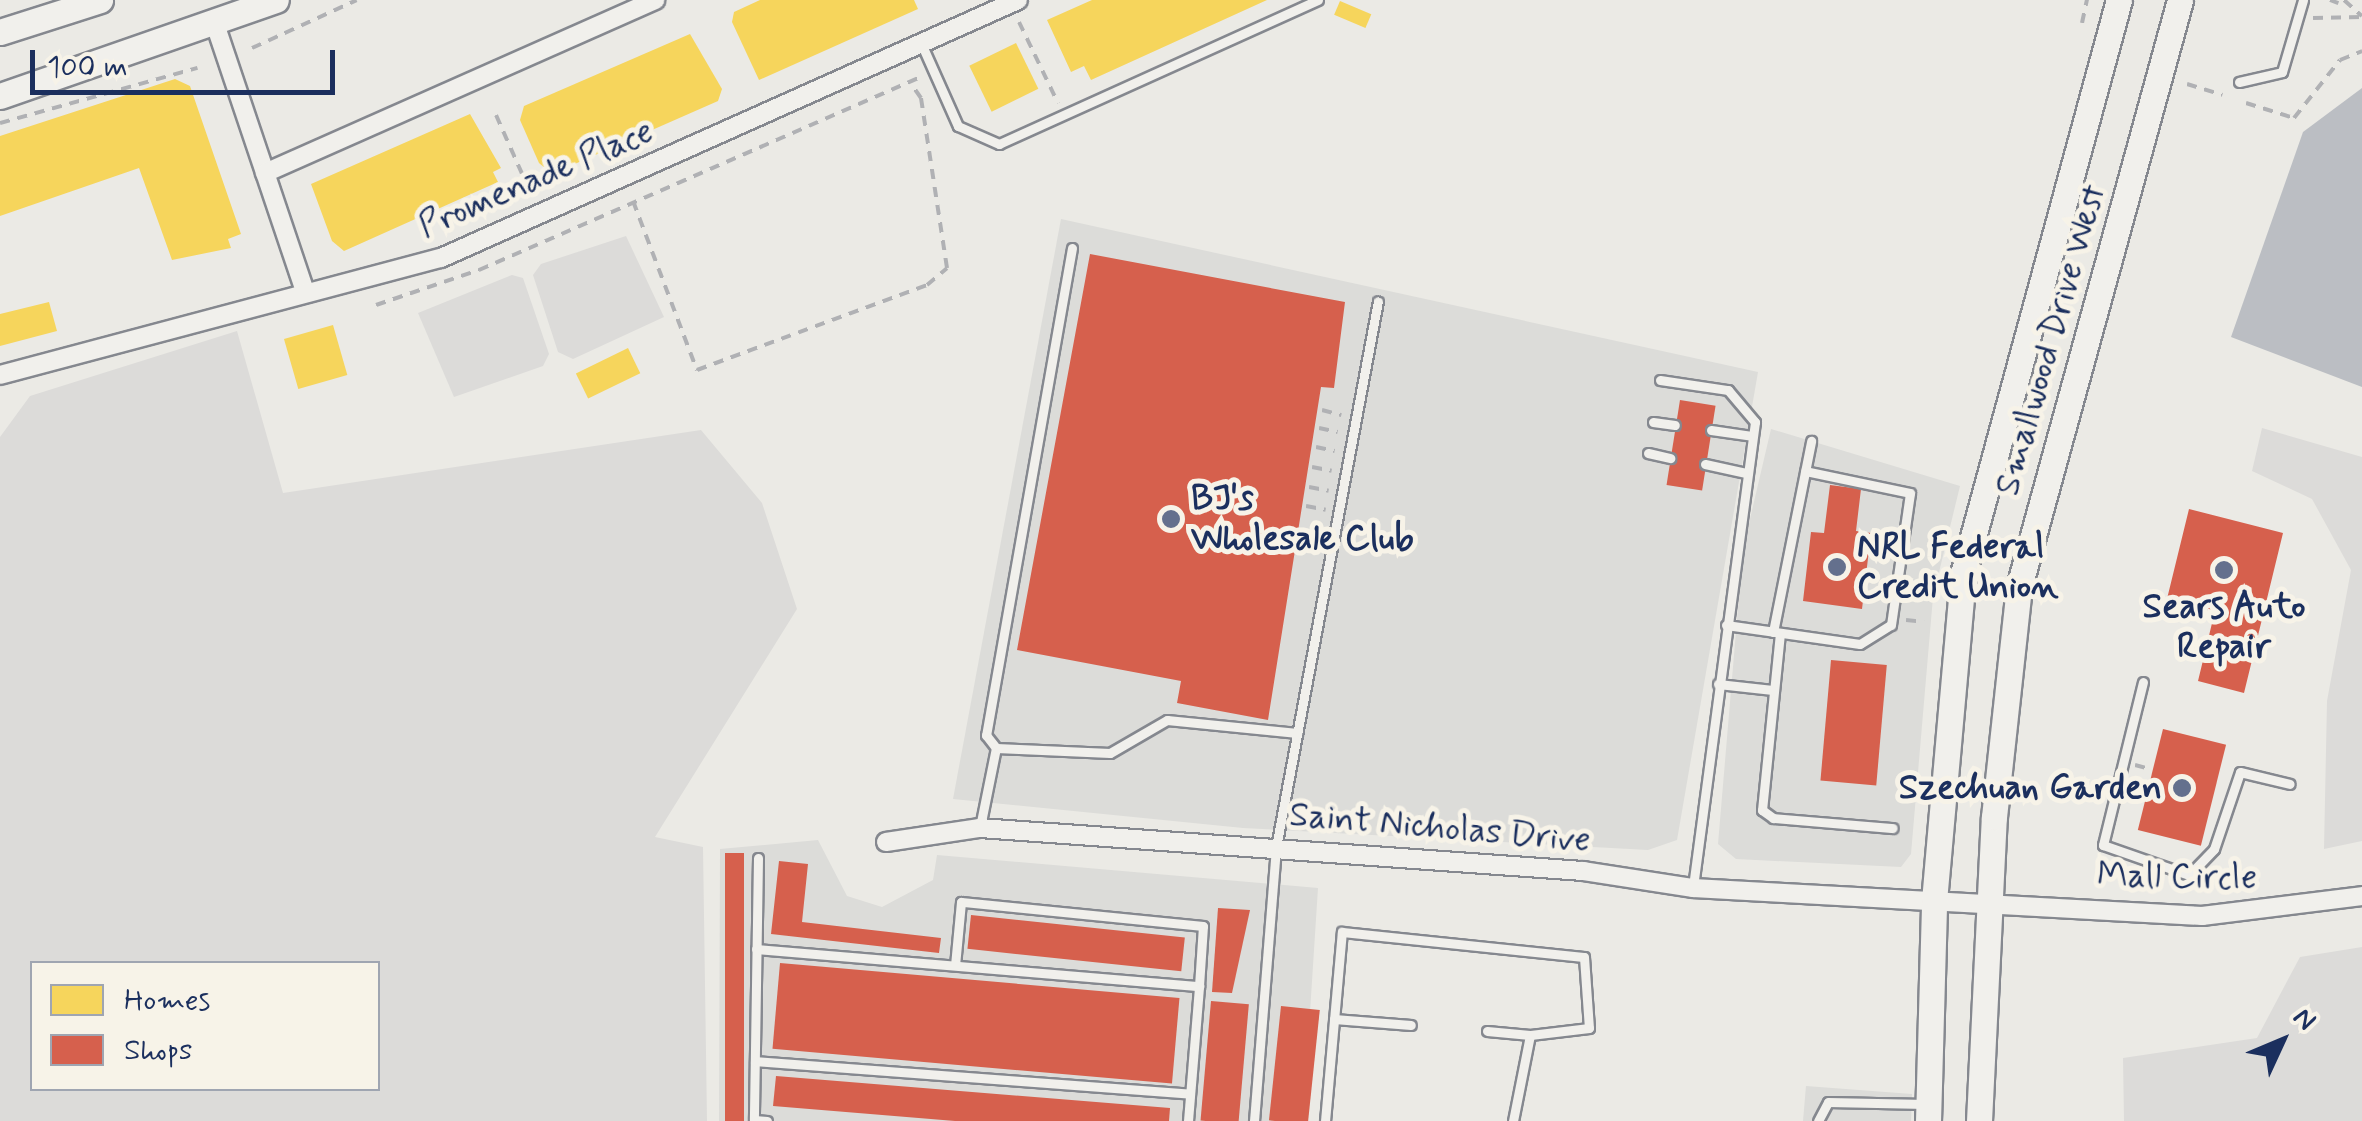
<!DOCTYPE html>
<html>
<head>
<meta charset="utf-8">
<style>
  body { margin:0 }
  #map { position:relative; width:2362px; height:1121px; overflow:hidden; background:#ebeae5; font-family:Mynerve,sans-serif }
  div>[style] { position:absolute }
  .built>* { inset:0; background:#dcdcd9 }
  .green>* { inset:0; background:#dcdbd9 }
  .water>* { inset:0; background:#bbbec3 }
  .homes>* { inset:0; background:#f6d55c; transform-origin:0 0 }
  .shops>* { inset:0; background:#d6604d; transform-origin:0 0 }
  .path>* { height:4px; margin-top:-2px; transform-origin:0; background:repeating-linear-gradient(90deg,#b0b1b4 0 10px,transparent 0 18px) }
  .roads { filter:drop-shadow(2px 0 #85888f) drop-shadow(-2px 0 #85888f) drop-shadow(0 2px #85888f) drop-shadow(0 -2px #85888f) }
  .lane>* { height:9px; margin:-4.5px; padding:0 4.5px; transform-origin:4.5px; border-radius:4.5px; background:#f1f0ec }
  .street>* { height:18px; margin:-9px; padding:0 9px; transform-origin:9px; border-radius:9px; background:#f1f0ec }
  .secondary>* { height:25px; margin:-12.5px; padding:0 12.5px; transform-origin:12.5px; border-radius:12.5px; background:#f1f0ec }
  .dots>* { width:28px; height:28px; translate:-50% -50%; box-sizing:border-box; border:5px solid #f7f3e8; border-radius:50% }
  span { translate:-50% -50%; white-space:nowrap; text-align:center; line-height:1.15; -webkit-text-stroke:10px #f7f3e8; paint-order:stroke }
  .street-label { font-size:35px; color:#1b2f5e }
  .poi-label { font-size:35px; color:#1b2f5e; font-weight:700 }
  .left { translate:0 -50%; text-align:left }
  .right { translate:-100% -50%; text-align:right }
  .legend { position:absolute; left:30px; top:961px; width:350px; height:130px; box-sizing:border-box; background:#f7f3e8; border:2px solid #9fa5b1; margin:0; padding:12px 18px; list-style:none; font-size:30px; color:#1b2f5e }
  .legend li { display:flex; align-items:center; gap:20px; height:50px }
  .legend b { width:50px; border:2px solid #9fa5b1 }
  .north { position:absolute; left:2232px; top:991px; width:100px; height:100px; -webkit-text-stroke:8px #f7f3e8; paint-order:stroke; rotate:46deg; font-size:28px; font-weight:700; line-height:40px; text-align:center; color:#1b2f5e }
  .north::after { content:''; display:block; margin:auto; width:35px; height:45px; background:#1b2f5e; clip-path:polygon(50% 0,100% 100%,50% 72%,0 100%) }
  .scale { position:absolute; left:30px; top:50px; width:305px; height:45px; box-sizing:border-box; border:5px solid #1b2f5e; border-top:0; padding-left:12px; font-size:30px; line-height:35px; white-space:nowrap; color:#1b2f5e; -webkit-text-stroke:8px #f7f3e8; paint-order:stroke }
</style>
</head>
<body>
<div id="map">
  <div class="built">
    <div style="clip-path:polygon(1061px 219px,1758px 372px,1677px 840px,1648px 850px,1243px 828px,953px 799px)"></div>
    <div style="clip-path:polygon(1771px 429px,1960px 486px,1933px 597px,1911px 854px,1901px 867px,1736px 859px,1718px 844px,1743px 549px)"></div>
    <div style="clip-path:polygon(818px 840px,847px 896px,882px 907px,933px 880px,937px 855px,1318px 888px,1303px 1121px,719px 1121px,720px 849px)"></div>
    <div style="clip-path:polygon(1806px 1086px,1912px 1094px,1911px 1121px,1803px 1121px)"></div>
  </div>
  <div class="green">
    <div style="clip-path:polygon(626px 236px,664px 317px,573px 359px,558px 352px,533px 275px,541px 264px)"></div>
    <div style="clip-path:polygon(512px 275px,523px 278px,549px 354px,543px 366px,454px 397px,418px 313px)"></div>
    <div style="clip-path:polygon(evenodd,237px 331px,283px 493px,701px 430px,762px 503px,797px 609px,655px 837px,703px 847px,707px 1121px,0 1121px,0 437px,30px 396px,237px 331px,32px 964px,378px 964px,378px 1088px,32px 1088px,32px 964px)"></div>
    <div style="clip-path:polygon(2262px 428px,2362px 457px,2362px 841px,2324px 849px,2327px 701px,2351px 570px,2312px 499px,2252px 471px)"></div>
    <div style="clip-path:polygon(2362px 947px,2362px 1121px,2124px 1121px,2123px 1058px,2257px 1038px,2300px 957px)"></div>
  </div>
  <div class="water">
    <div style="clip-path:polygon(2362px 88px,2362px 387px,2231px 337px,2303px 132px)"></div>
  </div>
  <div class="homes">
    <div style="clip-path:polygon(760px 0,914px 0,918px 9px,759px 80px,732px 22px,734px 12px)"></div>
    <div style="clip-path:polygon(1092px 0,1267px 0,1091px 80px,1084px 66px,1071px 72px,1047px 20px)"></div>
    <div style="left:1340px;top:1px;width:34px;height:15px;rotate:23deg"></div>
    <div style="clip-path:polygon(690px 34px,722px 89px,718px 101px,552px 174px,539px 163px,520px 120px,524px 106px)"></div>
    <div style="left:1016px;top:43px;width:51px;height:52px;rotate:64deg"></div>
    <div style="clip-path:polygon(175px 79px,190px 86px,241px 234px,228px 239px,231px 248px,172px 260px,139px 168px,0 216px,0 136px)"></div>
    <div style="clip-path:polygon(470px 114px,501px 168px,493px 172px,498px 182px,344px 251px,332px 241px,311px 184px)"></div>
    <div style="clip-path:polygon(49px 302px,57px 331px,0 346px,0 314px)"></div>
    <div style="left:333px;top:325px;width:52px;height:51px;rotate:74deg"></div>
    <div style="left:628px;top:348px;width:28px;height:58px;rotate:64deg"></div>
  </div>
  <div class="shops">
    <div style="clip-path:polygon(1090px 254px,1345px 302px,1334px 388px,1321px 387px,1268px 720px,1177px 703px,1181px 681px,1017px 650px)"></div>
    <div style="left:1680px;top:400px;width:36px;height:86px;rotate:9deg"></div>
    <div style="clip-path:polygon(1830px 485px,1861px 489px,1856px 531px,1871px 533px,1862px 609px,1803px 601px,1811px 532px,1824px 533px)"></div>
    <div style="clip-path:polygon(2189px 509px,2283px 533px,2244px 693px,2198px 681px,2213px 619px,2165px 607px)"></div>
    <div style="left:1831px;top:660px;width:56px;height:121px;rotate:5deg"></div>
    <div style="left:2163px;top:729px;width:65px;height:104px;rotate:14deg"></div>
    <div style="left:725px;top:853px;width:19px;height:268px"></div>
    <div style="clip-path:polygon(779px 861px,808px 864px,802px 922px,941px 938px,939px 953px,771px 934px)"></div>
    <div style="clip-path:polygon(1218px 908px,1250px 910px,1232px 993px,1212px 992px)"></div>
    <div style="left:971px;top:915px;width:215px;height:34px;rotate:6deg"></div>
    <div style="left:780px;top:963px;width:401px;height:86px;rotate:5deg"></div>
    <div style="left:1211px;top:1001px;width:38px;height:120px;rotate:5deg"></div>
    <div style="left:1281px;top:1006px;width:39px;height:115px;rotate:6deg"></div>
    <div style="clip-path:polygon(776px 1076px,1170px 1108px,1169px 1121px,955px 1121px,773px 1106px)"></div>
  </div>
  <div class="path">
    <div style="left:2330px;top:0;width:9px;rotate:21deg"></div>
    <div style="left:2344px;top:0;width:24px;rotate:42deg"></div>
    <div style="left:2313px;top:18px;width:49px;rotate:-1.2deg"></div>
    <div style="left:1019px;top:22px;width:90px;rotate:64.3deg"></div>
    <div style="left:2082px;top:23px;width:24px;rotate:-78deg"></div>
    <div style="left:252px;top:48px;width:115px;rotate:-24.6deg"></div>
    <div style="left:2187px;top:84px;width:37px;rotate:17deg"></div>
    <div style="left:2246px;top:103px;width:50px;rotate:17.4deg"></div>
    <div style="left:2294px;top:118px;width:74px;rotate:-51.6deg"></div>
    <div style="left:2340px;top:60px;width:24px;rotate:-22deg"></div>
    <div style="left:496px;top:115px;width:86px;rotate:66.1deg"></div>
    <div style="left:0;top:123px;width:205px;rotate:-15.6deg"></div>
    <div style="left:633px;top:201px;width:181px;rotate:69.3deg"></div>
    <div style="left:697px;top:370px;width:245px;rotate:-20.3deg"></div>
    <div style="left:927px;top:285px;width:26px;rotate:-40deg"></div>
    <div style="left:947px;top:268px;width:172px;rotate:-98.7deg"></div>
    <div style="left:921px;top:98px;width:19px;rotate:-125deg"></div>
    <div style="left:376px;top:305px;width:109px;rotate:-18.8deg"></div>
    <div style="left:479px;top:270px;width:481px;rotate:-23.6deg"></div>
    <div style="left:1322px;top:410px;width:20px;rotate:15deg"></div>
    <div style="left:1319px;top:428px;width:19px;rotate:12deg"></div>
    <div style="left:1316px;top:447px;width:19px;rotate:12deg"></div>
    <div style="left:1312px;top:467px;width:20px;rotate:11deg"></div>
    <div style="left:1309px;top:487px;width:20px;rotate:11deg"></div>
    <div style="left:1306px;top:506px;width:20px;rotate:11deg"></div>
    <div style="left:1906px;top:620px;width:18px;rotate:6deg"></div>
    <div style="left:2135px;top:765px;width:16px;rotate:15deg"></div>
    <div style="left:2129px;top:793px;width:15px;rotate:11deg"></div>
  </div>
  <div class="roads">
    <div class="lane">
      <div style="left:921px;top:43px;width:91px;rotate:66deg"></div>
      <div style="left:958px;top:126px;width:45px;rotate:23.7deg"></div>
      <div style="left:999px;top:144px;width:350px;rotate:-24.3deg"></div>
      <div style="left:2239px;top:82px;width:44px;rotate:-13.1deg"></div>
      <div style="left:2282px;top:72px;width:75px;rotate:-73.7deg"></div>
      <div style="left:1072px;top:248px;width:495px;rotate:100deg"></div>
      <div style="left:986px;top:735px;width:16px;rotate:52deg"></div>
      <div style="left:996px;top:748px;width:114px;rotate:2.5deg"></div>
      <div style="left:1110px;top:753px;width:66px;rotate:-30.1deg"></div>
      <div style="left:1167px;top:720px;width:131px;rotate:5.7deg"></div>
      <div style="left:1660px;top:380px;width:69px;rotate:8.4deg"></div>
      <div style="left:1728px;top:390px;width:42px;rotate:49.8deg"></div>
      <div style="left:1755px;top:422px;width:470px;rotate:97.6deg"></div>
      <div style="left:1653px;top:422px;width:22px;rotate:8deg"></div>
      <div style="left:1711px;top:430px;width:41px;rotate:8.3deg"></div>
      <div style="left:1648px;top:453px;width:23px;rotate:13deg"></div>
      <div style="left:1705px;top:464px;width:42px;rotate:12.4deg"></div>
      <div style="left:1726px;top:625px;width:135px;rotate:8.1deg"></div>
      <div style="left:1860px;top:644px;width:36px;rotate:-32deg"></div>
      <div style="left:1891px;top:625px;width:133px;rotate:-81.8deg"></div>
      <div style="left:1910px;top:493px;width:107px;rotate:-168.2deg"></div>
      <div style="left:1773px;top:632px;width:195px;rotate:-78.7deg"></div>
      <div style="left:1780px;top:633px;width:178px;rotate:95.8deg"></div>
      <div style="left:1762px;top:810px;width:14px;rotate:36deg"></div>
      <div style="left:1773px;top:818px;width:120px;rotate:4.8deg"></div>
      <div style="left:2143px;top:682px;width:168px;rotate:103.8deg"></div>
      <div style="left:2103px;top:845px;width:91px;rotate:19.2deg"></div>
      <div style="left:2189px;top:875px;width:36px;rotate:-46deg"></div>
      <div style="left:2214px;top:849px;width:81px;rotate:-71.3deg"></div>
      <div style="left:2240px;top:772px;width:51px;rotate:13.5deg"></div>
      <div style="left:1718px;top:684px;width:55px;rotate:6.2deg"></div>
      <div style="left:980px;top:827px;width:81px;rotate:-78.6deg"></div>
      <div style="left:758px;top:858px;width:262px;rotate:90.9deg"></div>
      <div style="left:754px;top:1120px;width:13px;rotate:4deg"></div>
      <div style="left:756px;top:949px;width:445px;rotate:4.8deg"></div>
      <div style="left:1199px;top:986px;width:60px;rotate:-86.2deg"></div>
      <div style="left:1203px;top:926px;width:243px;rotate:-174.3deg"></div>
      <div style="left:961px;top:902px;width:63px;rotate:95.4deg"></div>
      <div style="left:1334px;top:1019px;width:77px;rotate:4.5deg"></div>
      <div style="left:1487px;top:1031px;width:43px;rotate:5.3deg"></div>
      <div style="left:755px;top:1061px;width:436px;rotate:4.3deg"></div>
      <div style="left:1188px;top:1121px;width:135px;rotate:-85.3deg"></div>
      <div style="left:1254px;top:1121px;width:275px;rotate:-85.4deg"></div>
      <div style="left:1276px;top:847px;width:555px;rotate:-79.42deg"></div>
      <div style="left:1325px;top:1121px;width:190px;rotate:-84.9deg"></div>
      <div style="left:1342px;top:932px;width:243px;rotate:5.9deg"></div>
      <div style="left:1584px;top:957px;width:71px;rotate:86deg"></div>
      <div style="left:1589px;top:1028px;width:59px;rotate:173.2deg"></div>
      <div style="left:1530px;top:1035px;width:88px;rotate:101.2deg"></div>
      <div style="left:1818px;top:1121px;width:21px;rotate:-62deg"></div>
      <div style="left:1828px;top:1102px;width:98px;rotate:1.2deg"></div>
    </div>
    <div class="street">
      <div style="left:215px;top:24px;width:283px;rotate:71.4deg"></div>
      <div style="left:265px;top:173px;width:427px;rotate:-23.9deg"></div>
      <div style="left:0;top:375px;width:456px;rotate:-14.9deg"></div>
      <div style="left:441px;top:258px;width:632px;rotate:-24.09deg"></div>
      <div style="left:886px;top:842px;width:95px;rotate:-8.5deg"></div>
      <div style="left:980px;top:828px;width:605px;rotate:4.08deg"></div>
      <div style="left:1583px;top:871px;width:111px;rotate:8.8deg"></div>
      <div style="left:1693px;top:888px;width:510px;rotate:3.15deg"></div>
      <div style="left:2202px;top:916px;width:161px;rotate:-7.1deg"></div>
    </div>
    <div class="secondary">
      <div style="left:0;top:32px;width:105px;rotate:-17.7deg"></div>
      <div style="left:0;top:96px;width:292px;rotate:-19.2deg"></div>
      <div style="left:1928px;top:1121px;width:220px;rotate:-88.4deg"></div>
      <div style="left:1934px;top:901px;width:328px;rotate:-84.9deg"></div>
      <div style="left:1963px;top:574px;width:595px;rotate:-74.8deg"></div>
      <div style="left:1979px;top:1121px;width:304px;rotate:-87.2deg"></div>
      <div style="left:1994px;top:817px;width:231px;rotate:-83.8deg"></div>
      <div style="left:2019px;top:587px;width:609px;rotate:-74.66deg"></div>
    </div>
  </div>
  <div class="dots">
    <div style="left:1171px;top:519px;background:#64708d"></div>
    <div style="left:1837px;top:567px;background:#64708d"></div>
    <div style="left:2224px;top:570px;background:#64708d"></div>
    <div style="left:2182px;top:788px;background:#64708d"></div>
  </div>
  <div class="street-label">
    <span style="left:536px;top:179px;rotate:-23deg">Promenade Place</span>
    <span style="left:2051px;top:340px;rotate:-74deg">Smallwood Drive West</span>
    <span style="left:1440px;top:828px;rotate:5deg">Saint Nicholas Drive</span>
    <span style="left:2177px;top:877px;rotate:1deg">Mall Circle</span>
  </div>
  <div class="poi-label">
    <span class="left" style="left:1191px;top:519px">BJ's<br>Wholesale Club</span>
    <span class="left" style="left:1857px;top:567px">NRL Federal<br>Credit Union</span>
    <span style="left:2224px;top:627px">Sears Auto<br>Repair</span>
    <span class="right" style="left:2162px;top:788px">Szechuan Garden</span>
  </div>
  <ul class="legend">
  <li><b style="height:28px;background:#f6d55c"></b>Homes</li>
  <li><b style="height:28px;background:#d6604d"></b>Shops</li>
  </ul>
  <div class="north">N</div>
  <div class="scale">100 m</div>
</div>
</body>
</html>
